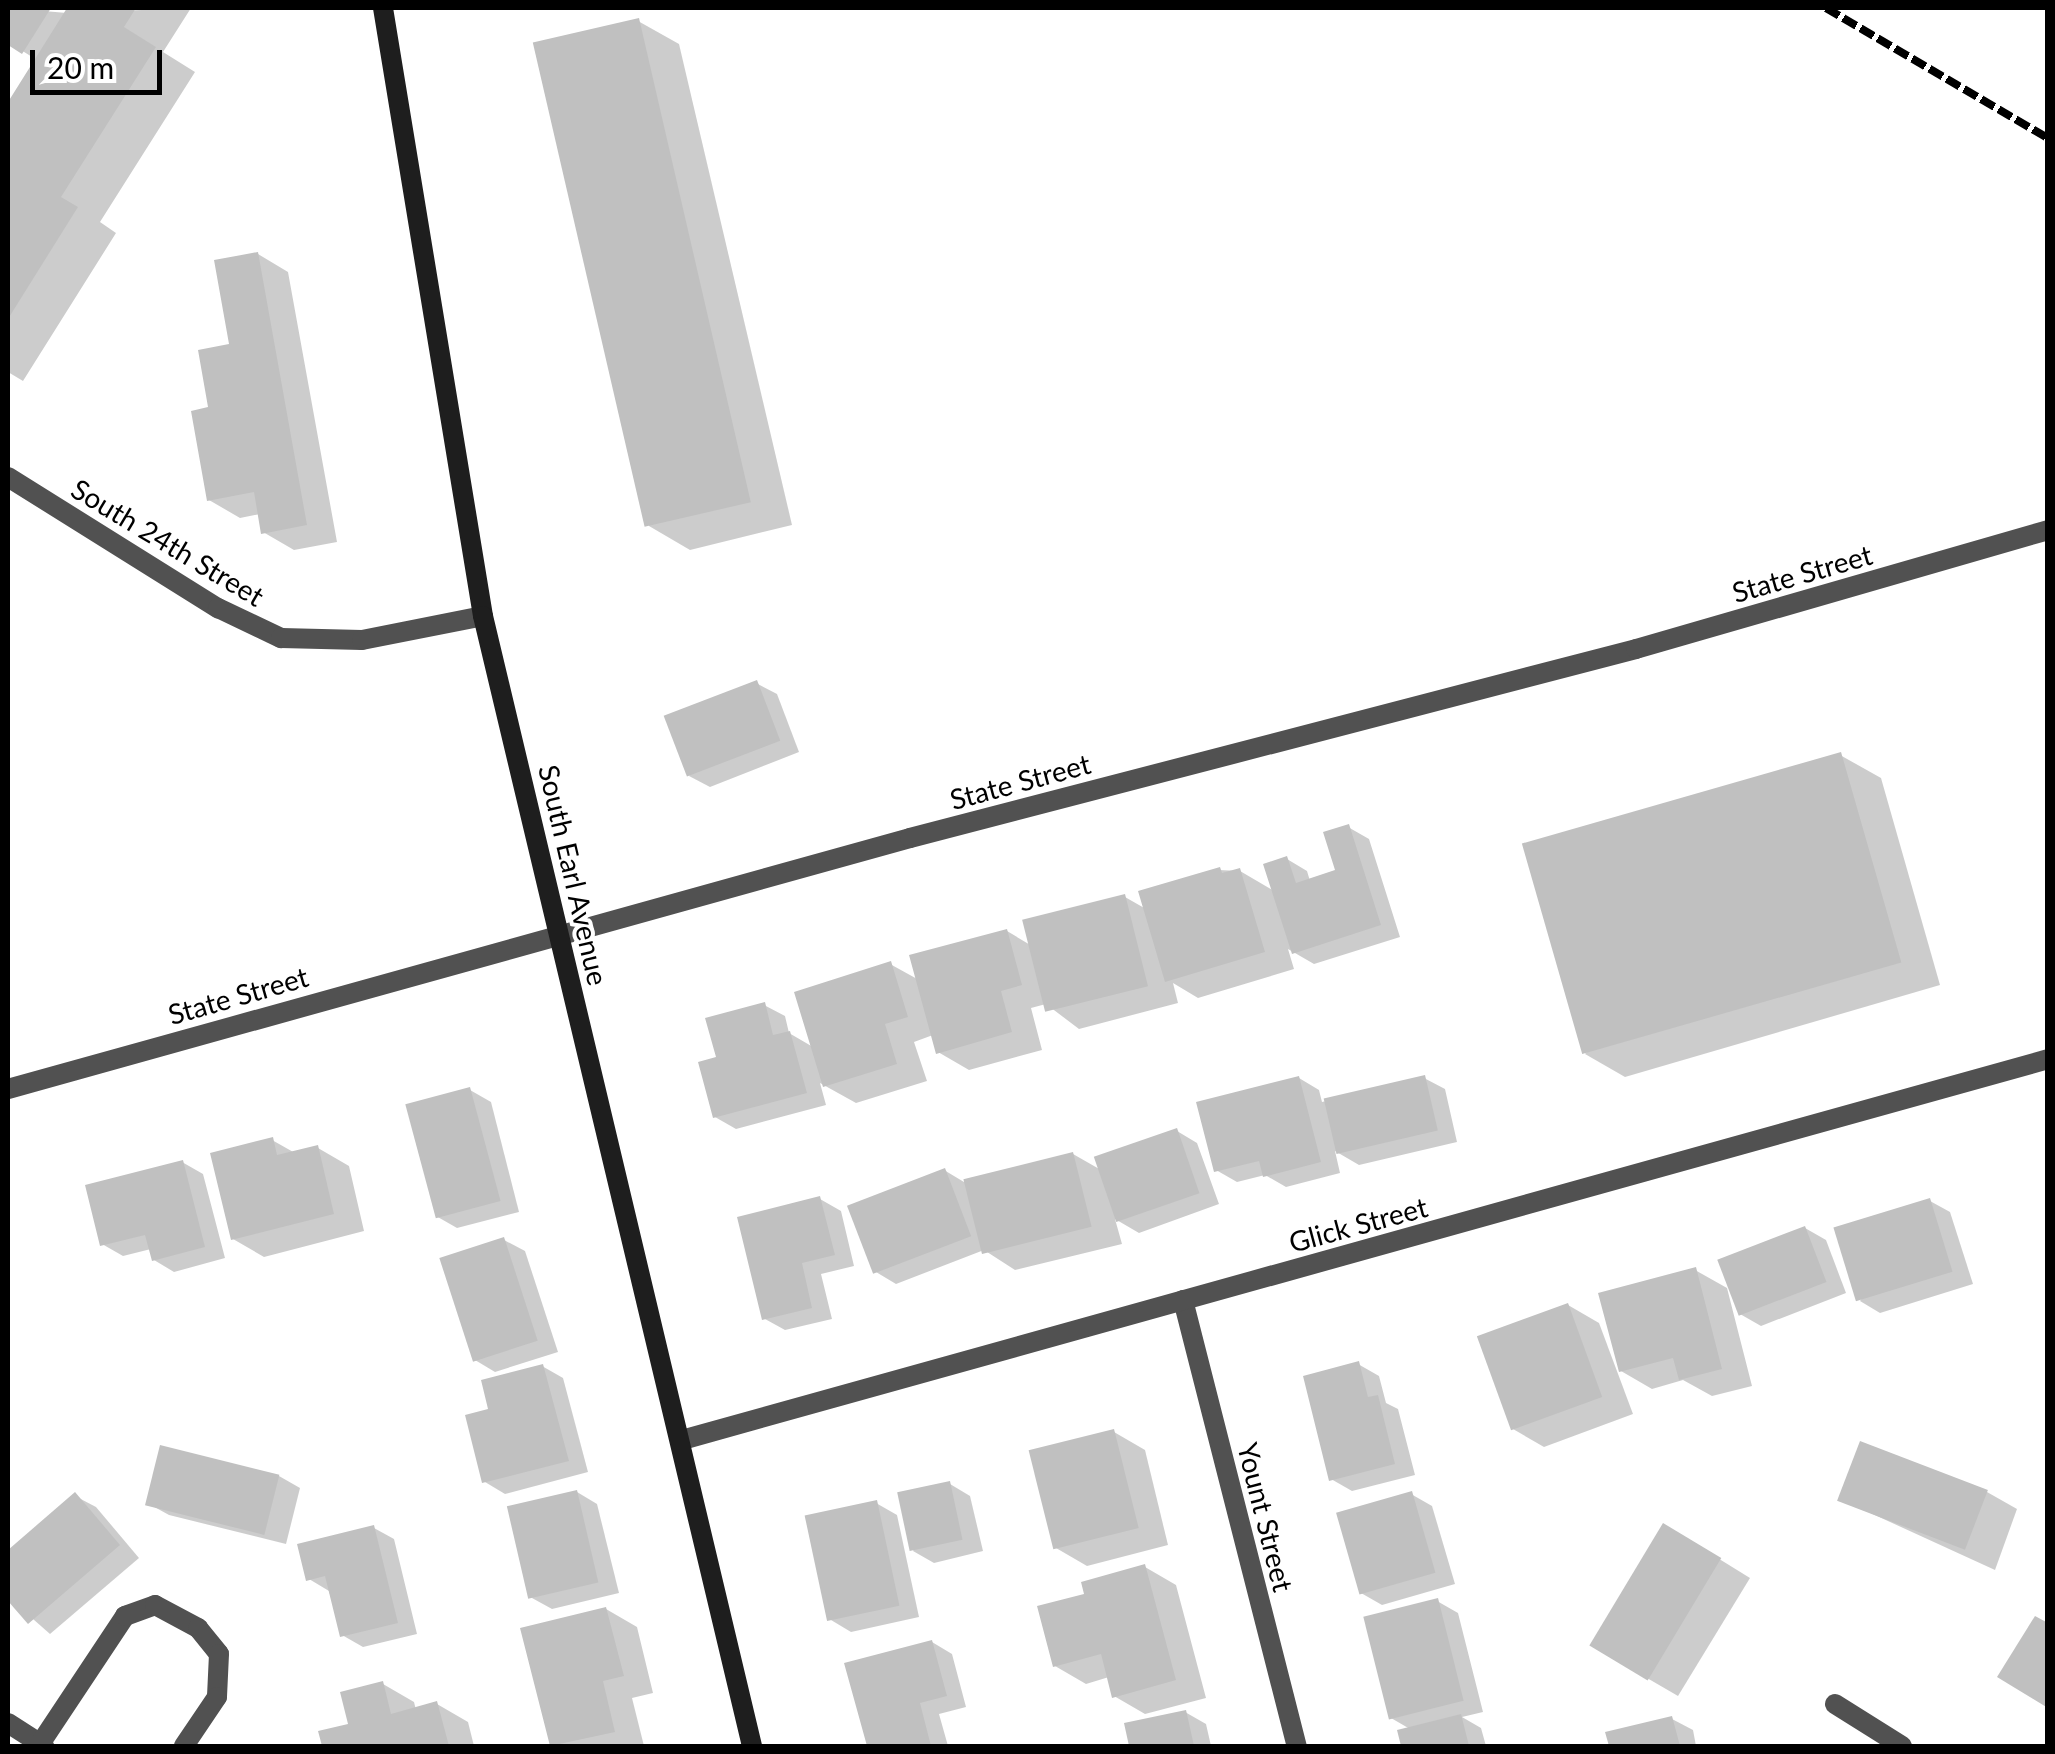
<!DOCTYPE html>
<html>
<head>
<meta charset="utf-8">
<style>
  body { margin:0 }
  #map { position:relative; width:2055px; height:1754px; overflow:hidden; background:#fff; font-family:Lato,sans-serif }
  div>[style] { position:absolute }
  .shadow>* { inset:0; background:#0003 }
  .building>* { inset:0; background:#c0c0c0; transform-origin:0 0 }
  .street>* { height:20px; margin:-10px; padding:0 10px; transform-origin:10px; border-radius:10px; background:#515151 }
  .secondary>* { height:20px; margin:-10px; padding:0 10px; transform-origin:10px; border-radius:10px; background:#1e1e1e }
  .rail>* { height:8px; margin-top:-4px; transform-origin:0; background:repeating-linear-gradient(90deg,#000 0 15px,transparent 0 20px) }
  span { translate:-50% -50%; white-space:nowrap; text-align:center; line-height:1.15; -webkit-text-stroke:8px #fff; paint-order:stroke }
  .street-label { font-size:28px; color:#000 }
  .frame { position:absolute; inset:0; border:10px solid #000; pointer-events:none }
  .scale { position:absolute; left:30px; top:50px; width:132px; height:45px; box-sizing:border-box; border:5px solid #000; border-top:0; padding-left:12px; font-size:30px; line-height:35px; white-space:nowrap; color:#000; -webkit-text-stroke:8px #fff; paint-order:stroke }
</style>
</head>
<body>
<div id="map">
  <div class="shadow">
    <div style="clip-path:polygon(8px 8px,67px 13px,191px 8px,163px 52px,195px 72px,100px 222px,116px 233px,23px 381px,8px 372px,8px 107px,37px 60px,8px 42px)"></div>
    <div style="clip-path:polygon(638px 21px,679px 44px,792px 525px,690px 550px,649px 526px)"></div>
    <div style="clip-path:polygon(258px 254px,288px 272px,337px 542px,294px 550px,263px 532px,260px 514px,240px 518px,209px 500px,210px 409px)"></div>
    <div style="clip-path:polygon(756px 683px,777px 694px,799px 752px,710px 787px,689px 776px)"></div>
    <div style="clip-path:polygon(1840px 755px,1881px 778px,1940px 985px,1625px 1077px,1585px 1054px)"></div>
    <div style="clip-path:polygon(1348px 827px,1369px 839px,1400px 937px,1314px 964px,1288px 949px,1294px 969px,1198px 998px,1173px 983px,1178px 1003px,1079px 1029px,1046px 1004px,1031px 1008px,1042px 1050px,969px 1070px,938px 1052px,933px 1035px,914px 1042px,927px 1081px,856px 1103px,820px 1083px,826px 1105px,736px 1129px,715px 1117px,719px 1059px,764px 1005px,785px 1016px,789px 1033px,813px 1047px,890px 964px,919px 980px,1007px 931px,1032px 946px,1125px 897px,1146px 909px,1219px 870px,1240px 871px,1274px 891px,1287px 859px,1307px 871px,1310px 881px,1339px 872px)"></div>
    <div style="clip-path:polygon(1299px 1078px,1319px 1090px,1322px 1102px,1424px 1078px,1445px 1089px,1457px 1142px,1359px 1165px,1335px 1151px,1340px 1173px,1286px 1187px,1265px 1175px,1237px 1182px,1216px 1170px)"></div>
    <div style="clip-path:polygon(470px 1090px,491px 1102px,519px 1212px,457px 1228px,436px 1216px)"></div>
    <div style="clip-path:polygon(1177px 1131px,1197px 1143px,1219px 1204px,1139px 1233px,1115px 1219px,1122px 1244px,1015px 1270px,984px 1250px,896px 1284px,876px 1272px,944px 1170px,964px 1182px,1073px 1154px,1101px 1170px)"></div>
    <div style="clip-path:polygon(272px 1140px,295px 1153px,318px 1148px,349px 1166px,364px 1231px,264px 1257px,233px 1239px)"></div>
    <div style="clip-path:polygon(182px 1162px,203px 1174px,225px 1258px,174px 1272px,154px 1260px,151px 1249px,123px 1256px,102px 1244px)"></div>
    <div style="clip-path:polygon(820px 1199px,841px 1211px,854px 1266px,821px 1274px,832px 1319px,785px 1330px,765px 1319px)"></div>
    <div style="clip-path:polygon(1930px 1201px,1950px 1212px,1973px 1284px,1880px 1313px,1860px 1301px)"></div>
    <div style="clip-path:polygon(1805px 1228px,1826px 1240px,1846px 1293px,1761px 1326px,1740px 1314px)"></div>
    <div style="clip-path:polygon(504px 1240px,525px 1251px,558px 1352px,495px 1372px,475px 1360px)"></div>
    <div style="clip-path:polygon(1695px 1270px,1727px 1288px,1752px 1386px,1712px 1396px,1683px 1380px,1652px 1389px,1621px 1371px)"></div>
    <div style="clip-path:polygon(1568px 1305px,1599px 1323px,1633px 1414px,1544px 1447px,1513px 1429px)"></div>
    <div style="clip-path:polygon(1358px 1364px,1379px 1376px,1386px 1403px,1398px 1409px,1415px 1475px,1352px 1491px,1331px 1479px)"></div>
    <div style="clip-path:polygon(542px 1366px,563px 1378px,588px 1472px,505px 1494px,485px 1482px,491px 1411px)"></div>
    <div style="clip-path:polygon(1114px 1432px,1145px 1450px,1168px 1545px,1087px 1566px,1056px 1548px)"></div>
    <div style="clip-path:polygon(279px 1476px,300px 1488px,286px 1544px,169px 1515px,149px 1504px)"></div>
    <div style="clip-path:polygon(950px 1484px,970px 1496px,983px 1551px,934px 1563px,913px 1551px)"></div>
    <div style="clip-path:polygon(577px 1492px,597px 1504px,619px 1593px,552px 1609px,532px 1598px)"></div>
    <div style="clip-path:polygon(1987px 1492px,2017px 1509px,1995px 1570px,1842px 1500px)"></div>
    <div style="clip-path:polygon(1411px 1494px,1432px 1506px,1455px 1584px,1382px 1605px,1361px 1593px)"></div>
    <div style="clip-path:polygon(75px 1496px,96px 1507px,139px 1558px,50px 1634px,8px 1597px,8px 1553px)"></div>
    <div style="clip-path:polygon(876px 1503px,897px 1515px,919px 1617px,851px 1632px,831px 1620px)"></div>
    <div style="clip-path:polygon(374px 1528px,394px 1539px,417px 1634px,363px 1647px,342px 1635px,329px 1591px,309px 1579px)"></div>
    <div style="clip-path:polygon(1695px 1544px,1750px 1578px,1678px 1696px,1647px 1678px)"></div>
    <div style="clip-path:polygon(1145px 1567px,1176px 1585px,1206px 1698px,1145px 1714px,1114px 1696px,1109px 1677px,1086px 1684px,1055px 1666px,1087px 1595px)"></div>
    <div style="clip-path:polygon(1437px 1601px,1458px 1613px,1483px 1712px,1462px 1717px,1481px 1728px,1486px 1746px,1403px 1746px,1400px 1732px,1410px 1729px,1391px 1718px)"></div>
    <div style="clip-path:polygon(606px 1609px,637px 1627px,653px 1693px,632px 1698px,644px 1746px,552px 1746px,523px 1630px)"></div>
    <div style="clip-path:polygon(932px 1642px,952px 1654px,966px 1707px,939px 1714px,948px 1746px,869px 1746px,847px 1665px)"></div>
    <div style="clip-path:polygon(383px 1684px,414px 1702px,416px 1710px,437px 1704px,468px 1722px,474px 1746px,325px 1746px,321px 1733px,351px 1726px)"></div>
    <div style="clip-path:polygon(1185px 1712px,1206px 1724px,1211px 1746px,1132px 1746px,1127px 1725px)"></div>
    <div style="clip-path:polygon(1672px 1719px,1693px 1730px,1696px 1746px,1611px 1746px,1608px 1734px)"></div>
  </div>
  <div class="building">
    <div style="clip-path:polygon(8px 8px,51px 8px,22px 54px,8px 45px)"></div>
    <div style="clip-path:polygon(67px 8px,136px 8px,124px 27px,156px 47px,61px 197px,78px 207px,8px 319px,8px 102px)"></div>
    <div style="left:639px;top:18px;width:497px;height:109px;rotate:77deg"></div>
    <div style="clip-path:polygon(258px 252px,307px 525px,261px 534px,254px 492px,207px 501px,191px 411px,208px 407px,198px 350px,229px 344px,214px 260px)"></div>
    <div style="left:757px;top:680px;width:65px;height:100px;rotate:69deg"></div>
    <div style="left:1841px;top:752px;width:219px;height:332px;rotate:74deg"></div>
    <div style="clip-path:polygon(1349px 824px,1381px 925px,1292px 954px,1263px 864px,1287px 856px,1296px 883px,1335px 870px,1323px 832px)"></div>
    <div style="clip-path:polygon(1220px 867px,1222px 873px,1240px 868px,1265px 952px,1165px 982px,1138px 891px)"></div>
    <div style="left:1125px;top:894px;width:95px;height:106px;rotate:76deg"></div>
    <div style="clip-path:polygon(1007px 929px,1022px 985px,1001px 991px,1012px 1032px,936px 1054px,909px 955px)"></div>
    <div style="clip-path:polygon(891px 961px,908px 1017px,885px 1024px,897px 1064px,823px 1087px,794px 992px)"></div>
    <div style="clip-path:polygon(765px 1002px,773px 1035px,790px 1031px,807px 1093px,713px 1118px,698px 1062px,716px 1057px,705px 1018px)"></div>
    <div style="left:1425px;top:1075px;width:57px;height:104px;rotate:77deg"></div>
    <div style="clip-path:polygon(1299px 1076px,1321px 1162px,1263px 1177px,1259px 1161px,1214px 1172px,1196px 1102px)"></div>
    <div style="left:470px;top:1087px;width:118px;height:67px;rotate:75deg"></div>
    <div style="left:1177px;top:1128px;width:69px;height:88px;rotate:71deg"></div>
    <div style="clip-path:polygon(273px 1137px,277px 1155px,318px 1145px,334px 1214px,231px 1240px,210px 1153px)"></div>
    <div style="left:1073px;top:1152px;width:77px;height:113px;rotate:76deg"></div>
    <div style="clip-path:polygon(183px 1160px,205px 1247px,152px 1261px,145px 1235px,100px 1246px,85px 1185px)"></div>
    <div style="left:945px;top:1168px;width:73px;height:105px;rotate:69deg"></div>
    <div style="clip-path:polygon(820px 1196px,835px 1255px,802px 1263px,812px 1308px,762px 1320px,737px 1217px)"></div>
    <div style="left:1930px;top:1198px;width:77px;height:101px;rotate:73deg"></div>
    <div style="left:1805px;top:1226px;width:60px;height:94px;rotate:69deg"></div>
    <div style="left:504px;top:1237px;width:109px;height:68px;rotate:72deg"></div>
    <div style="clip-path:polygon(1696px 1267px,1722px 1369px,1679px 1380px,1673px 1358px,1619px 1372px,1598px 1293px)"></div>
    <div style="left:1568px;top:1303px;width:100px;height:97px;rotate:70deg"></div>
    <div style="clip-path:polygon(1359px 1361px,1368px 1397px,1378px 1395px,1395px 1464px,1329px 1481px,1303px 1376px)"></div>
    <div style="clip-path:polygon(543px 1364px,569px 1461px,482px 1483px,465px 1415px,488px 1409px,481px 1380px)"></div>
    <div style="left:1114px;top:1429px;width:102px;height:88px;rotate:76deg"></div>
    <div style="left:1860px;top:1441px;width:137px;height:64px;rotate:21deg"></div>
    <div style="left:160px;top:1445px;width:123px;height:62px;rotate:14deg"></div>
    <div style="left:950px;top:1481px;width:60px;height:54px;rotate:78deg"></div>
    <div style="left:577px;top:1490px;width:95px;height:72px;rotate:77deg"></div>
    <div style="left:1412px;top:1491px;width:85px;height:79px;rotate:74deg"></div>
    <div style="clip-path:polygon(75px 1492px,120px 1545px,28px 1624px,8px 1601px,8px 1550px)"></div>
    <div style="left:877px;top:1500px;width:108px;height:74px;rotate:78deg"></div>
    <div style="left:1663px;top:1523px;width:68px;height:143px;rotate:31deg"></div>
    <div style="clip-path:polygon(374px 1525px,398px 1623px,340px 1637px,325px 1576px,306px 1581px,297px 1544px)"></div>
    <div style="clip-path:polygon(1145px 1564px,1176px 1680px,1112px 1698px,1101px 1654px,1053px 1667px,1037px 1606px,1084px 1594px,1081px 1582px)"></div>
    <div style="left:1438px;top:1598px;width:106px;height:77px;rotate:76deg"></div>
    <div style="clip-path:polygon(606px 1607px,624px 1676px,603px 1681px,615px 1732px,550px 1746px,520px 1628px)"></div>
    <div style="clip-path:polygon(2035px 1616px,2048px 1623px,2048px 1708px,1997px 1677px)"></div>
    <div style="clip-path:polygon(932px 1640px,947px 1696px,920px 1703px,931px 1746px,867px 1746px,844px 1663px)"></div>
    <div style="clip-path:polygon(383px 1681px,391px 1714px,437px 1701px,449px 1746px,322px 1746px,318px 1731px,348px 1724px,340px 1692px)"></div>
    <div style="clip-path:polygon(1186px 1710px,1194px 1746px,1129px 1746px,1124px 1723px)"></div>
    <div style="clip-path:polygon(1461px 1714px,1469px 1746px,1401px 1746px,1397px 1730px)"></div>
    <div style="clip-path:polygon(1672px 1716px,1680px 1746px,1609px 1746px,1605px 1732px)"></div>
  </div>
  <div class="street">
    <div style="left:8px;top:477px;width:248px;rotate:32deg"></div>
    <div style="left:218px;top:608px;width:70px;rotate:25.5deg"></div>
    <div style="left:281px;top:638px;width:81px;rotate:1.4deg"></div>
    <div style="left:362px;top:640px;width:123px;rotate:-11.2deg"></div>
    <div style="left:8px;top:1089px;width:936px;rotate:-15.55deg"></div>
    <div style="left:910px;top:838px;width:750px;rotate:-14.59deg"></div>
    <div style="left:1636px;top:649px;width:429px;rotate:-16.1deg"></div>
    <div style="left:1183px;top:1300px;width:460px;rotate:75.7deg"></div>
    <div style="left:682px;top:1440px;width:1418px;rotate:-15.58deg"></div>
    <div style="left:1835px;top:1704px;width:79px;rotate:32.1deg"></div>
    <div style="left:8px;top:1723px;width:43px;rotate:32.6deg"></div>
    <div style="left:40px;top:1744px;width:154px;rotate:-56.4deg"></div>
    <div style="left:125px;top:1616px;width:32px;rotate:-20deg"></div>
    <div style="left:155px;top:1605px;width:49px;rotate:28.1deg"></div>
    <div style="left:198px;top:1628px;width:33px;rotate:51deg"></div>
    <div style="left:219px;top:1654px;width:43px;rotate:92.7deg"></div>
    <div style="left:217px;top:1697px;width:59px;rotate:124deg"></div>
  </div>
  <div class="secondary">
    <div style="left:383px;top:8px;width:616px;rotate:80.66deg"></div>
    <div style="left:483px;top:616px;width:1162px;rotate:76.61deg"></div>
  </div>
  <div class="rail">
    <div style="left:1826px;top:8px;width:257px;rotate:30.4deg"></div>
  </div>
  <div class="street-label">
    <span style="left:168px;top:542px;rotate:31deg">South 24th Street</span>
    <span style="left:1802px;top:573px;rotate:-16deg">State Street</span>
    <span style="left:1020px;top:781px;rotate:-15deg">State Street</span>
    <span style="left:574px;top:875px;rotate:77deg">South Earl Avenue</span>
    <span style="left:238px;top:995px;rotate:-16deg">State Street</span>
    <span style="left:1358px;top:1224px;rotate:-15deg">Glick Street</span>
    <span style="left:1266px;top:1517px;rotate:76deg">Yount Street</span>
  </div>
  <div class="frame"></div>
  <div class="scale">20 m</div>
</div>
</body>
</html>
